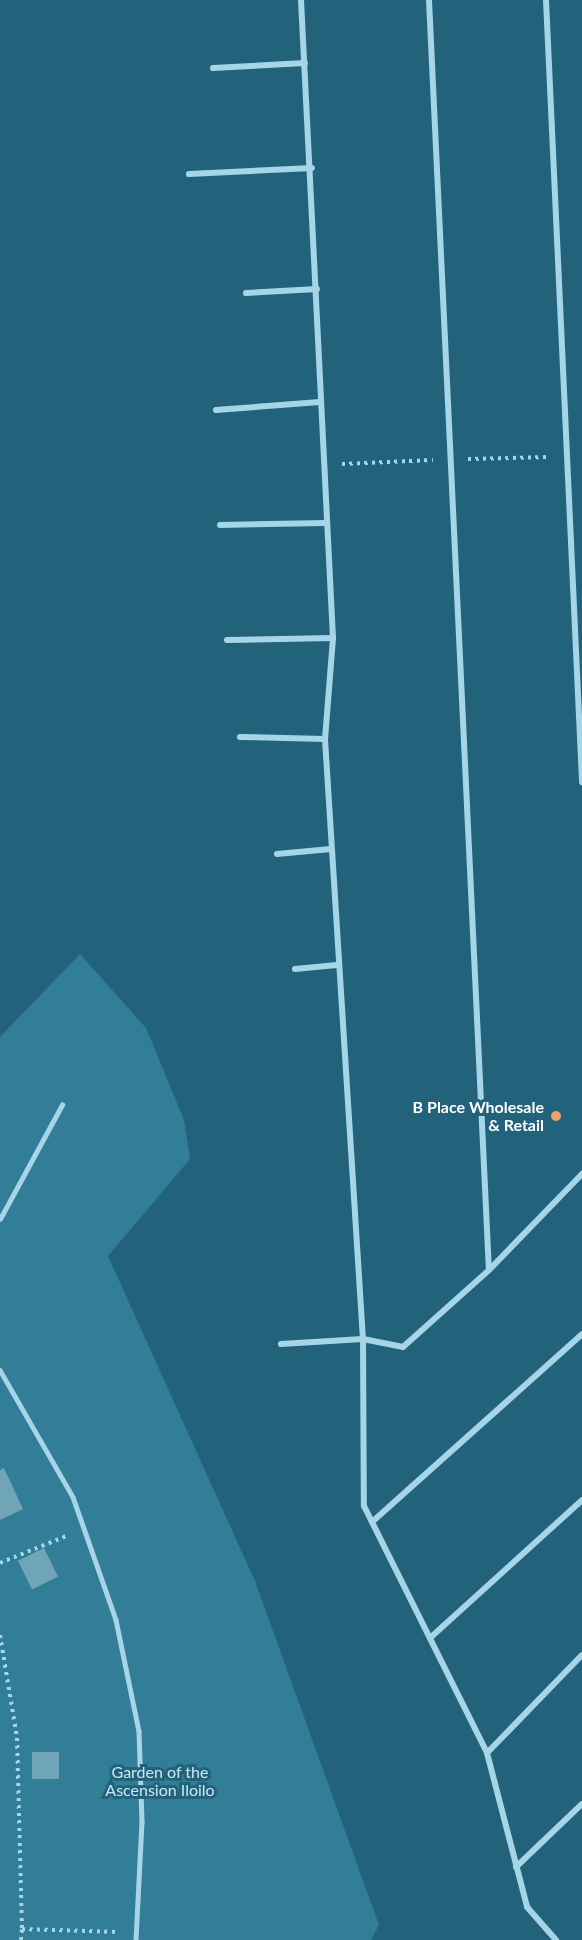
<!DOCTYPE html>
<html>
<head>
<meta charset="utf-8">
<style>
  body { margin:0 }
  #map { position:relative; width:582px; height:1940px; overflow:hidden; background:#22637b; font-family:Lato,sans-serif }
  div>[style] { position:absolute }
  .green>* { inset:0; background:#327d97 }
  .building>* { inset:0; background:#70a5b8; transform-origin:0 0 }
  .path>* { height:4px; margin-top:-2px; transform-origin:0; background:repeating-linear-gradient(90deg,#a5d5e6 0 3px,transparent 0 7.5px) }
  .service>* { height:4.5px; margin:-2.25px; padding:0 2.25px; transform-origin:2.25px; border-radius:2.25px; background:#a5d5e6 }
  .minor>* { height:6px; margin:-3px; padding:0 3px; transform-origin:3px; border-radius:3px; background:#a5d5e6 }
  .dots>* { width:16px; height:16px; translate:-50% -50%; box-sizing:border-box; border:3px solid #22637b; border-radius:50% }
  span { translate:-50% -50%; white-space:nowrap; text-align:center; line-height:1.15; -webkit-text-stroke:6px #22637b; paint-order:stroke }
  .poi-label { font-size:16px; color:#fff; font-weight:700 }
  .right { translate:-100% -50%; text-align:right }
  .park-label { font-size:16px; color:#c8e9f4 }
</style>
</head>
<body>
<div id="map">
  <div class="green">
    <div style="clip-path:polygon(80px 954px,146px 1028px,184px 1120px,190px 1159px,108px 1256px,255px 1581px,379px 1925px,371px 1940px,0 1940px,0 1037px)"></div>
  </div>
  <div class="building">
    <div style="clip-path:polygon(4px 1468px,23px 1509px,0 1520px,0 1470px)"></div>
    <div style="left:44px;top:1548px;width:32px;height:29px;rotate:64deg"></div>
    <div style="left:32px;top:1752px;width:27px;height:27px"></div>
  </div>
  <div class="path">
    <div style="left:468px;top:459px;width:82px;rotate:-1.4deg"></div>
    <div style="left:342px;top:464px;width:91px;rotate:-2.5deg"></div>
    <div style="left:0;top:1563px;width:74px;rotate:-22.1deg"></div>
    <div style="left:0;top:1635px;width:104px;rotate:80.6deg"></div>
    <div style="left:17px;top:1738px;width:191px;rotate:88.5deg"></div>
    <div style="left:22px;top:1929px;width:97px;rotate:1.8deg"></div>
    <div style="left:21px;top:1940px;width:11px;rotate:-85deg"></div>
  </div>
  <div class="service">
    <div style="left:0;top:1219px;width:130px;rotate:-61.5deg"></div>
    <div style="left:0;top:1370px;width:146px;rotate:60.1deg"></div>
    <div style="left:73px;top:1497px;width:130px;rotate:70.7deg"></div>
    <div style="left:116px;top:1620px;width:113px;rotate:78.3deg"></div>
    <div style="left:139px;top:1731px;width:91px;rotate:88.1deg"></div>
    <div style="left:142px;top:1822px;width:118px;rotate:92.9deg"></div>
  </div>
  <div class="minor">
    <div style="left:301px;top:0;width:639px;rotate:87.13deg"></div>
    <div style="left:333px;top:638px;width:101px;rotate:94.5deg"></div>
    <div style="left:325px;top:739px;width:601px;rotate:86.38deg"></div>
    <div style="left:363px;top:1339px;width:167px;rotate:89.7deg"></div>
    <div style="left:364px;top:1506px;width:276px;rotate:63.5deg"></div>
    <div style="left:487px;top:1753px;width:159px;rotate:75.4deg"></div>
    <div style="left:527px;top:1907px;width:44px;rotate:48.7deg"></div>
    <div style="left:429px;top:0;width:1271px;rotate:87.3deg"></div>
    <div style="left:489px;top:1270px;width:134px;rotate:-45.9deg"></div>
    <div style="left:546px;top:0;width:783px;rotate:87.36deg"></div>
    <div style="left:213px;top:68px;width:92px;rotate:-3.1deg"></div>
    <div style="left:189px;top:174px;width:123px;rotate:-2.8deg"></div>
    <div style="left:246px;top:293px;width:71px;rotate:-3.2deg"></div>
    <div style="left:216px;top:410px;width:104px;rotate:-4.4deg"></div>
    <div style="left:220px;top:525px;width:106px;rotate:-1.1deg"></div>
    <div style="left:227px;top:640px;width:106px;rotate:-1.1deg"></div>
    <div style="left:240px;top:737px;width:85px;rotate:1.3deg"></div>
    <div style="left:277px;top:854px;width:54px;rotate:-5.3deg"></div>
    <div style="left:295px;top:969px;width:42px;rotate:-5.4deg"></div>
    <div style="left:281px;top:1344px;width:82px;rotate:-3.5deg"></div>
    <div style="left:363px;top:1339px;width:41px;rotate:11.3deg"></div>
    <div style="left:403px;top:1347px;width:115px;rotate:-41.8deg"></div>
    <div style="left:372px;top:1522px;width:282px;rotate:-41.8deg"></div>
    <div style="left:430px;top:1638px;width:205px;rotate:-42.2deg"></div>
    <div style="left:487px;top:1753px;width:136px;rotate:-45.9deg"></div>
    <div style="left:516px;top:1867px;width:91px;rotate:-43.7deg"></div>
  </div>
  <div class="dots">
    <div style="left:556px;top:1116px;background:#f1a067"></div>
  </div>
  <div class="poi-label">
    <span class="right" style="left:544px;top:1116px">B Place Wholesale<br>&amp; Retail</span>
  </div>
  <div class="park-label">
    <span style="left:160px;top:1781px">Garden of the<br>Ascension Iloilo</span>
  </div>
</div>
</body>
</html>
